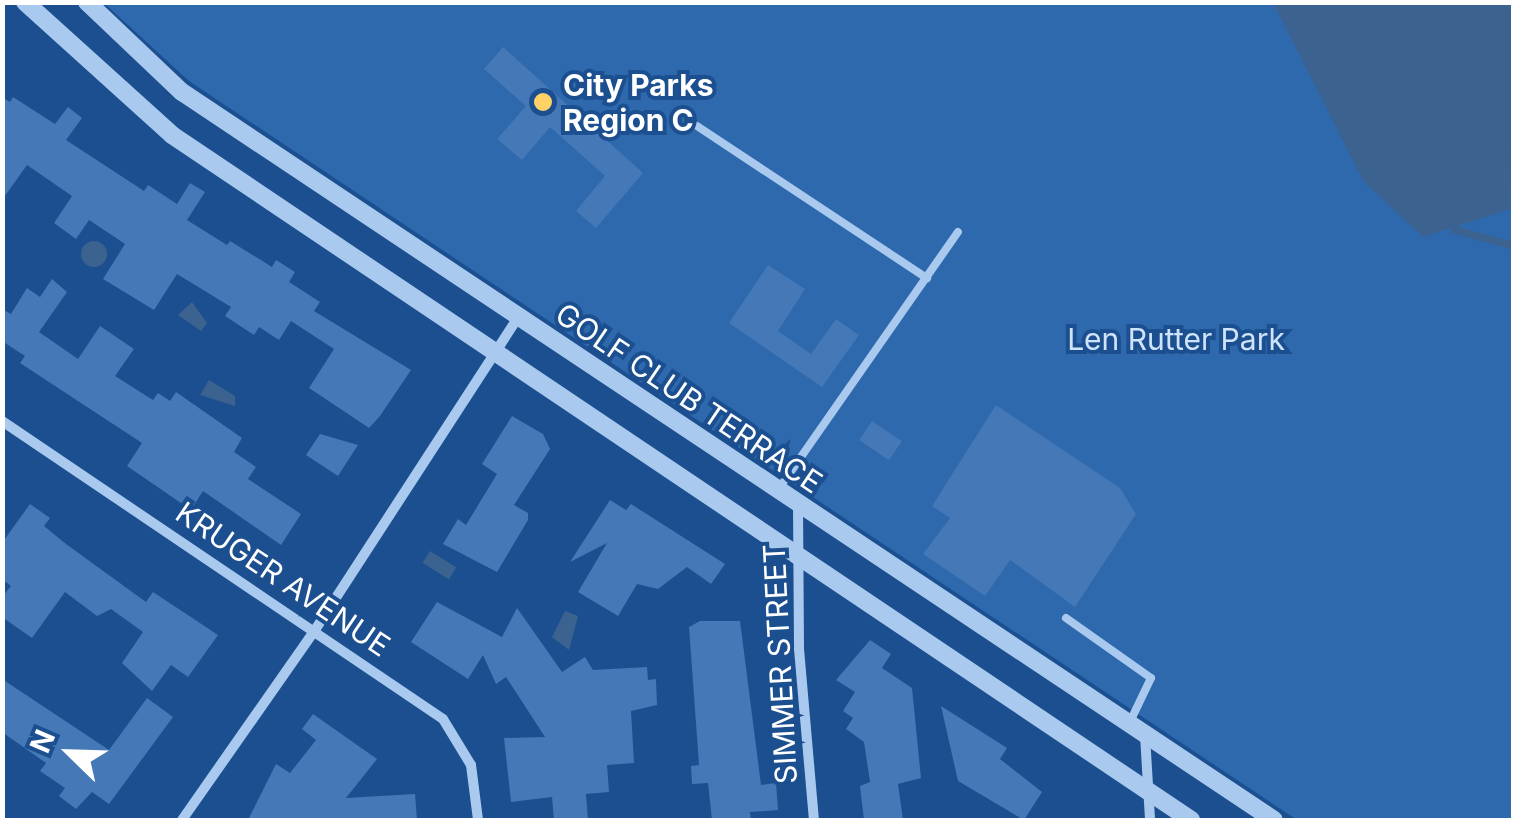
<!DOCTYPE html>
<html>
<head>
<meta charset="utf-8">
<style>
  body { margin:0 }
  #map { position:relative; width:1516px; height:823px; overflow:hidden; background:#1b4f8f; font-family:Inter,sans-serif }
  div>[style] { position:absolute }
  .green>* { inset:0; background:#2e69ad }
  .water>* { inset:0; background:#3c6290; transform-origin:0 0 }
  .round { border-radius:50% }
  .stream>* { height:8px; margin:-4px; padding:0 4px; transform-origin:4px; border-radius:4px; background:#3c6290 }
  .building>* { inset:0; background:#4478b7; transform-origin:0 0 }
  .service>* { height:8px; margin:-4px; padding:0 4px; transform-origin:4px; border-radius:4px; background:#a9c9ee }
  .minor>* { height:10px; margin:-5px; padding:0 5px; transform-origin:5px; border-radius:5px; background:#a9c9ee }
  .tertiary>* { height:18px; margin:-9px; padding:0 9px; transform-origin:9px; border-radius:9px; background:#a9c9ee }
  .dots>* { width:28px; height:28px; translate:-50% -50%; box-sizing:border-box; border:5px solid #1b4f8f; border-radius:50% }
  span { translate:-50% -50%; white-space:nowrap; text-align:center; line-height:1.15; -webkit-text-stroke:8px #1b4f8f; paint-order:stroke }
  .poi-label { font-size:30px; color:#fff; font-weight:700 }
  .left { translate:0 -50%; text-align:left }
  .park-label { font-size:30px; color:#cfe3fa }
  .street-label { font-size:30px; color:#fff }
  .frame { position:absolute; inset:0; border:5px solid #fff; pointer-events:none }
  .north { position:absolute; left:20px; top:703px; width:100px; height:100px; -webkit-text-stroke:8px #1b4f8f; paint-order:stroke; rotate:293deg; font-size:28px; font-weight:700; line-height:40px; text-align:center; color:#fff }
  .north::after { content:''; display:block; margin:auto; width:35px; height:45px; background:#fff; clip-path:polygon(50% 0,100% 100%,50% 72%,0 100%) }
</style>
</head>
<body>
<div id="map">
  <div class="green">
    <div style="clip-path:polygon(104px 3px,1513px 3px,1513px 820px,1297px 820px,189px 81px)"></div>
  </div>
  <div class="water">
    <div style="clip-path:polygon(1273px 3px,1513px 3px,1510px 209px,1423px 237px,1364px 182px)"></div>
    <div class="round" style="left:81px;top:241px;width:26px;height:26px"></div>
    <div style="clip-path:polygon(192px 302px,207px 323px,201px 331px,178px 315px)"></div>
    <div style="clip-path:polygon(209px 380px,235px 396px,235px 406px,200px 395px)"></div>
    <div style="left:430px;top:551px;width:31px;height:14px;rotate:32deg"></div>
    <div style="clip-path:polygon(565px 611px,578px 616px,569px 650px,552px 637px)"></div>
  </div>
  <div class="stream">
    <div style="left:1455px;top:230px;width:61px;rotate:15.2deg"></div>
  </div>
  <div class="building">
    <div style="clip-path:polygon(503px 47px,643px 173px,596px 228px,576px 211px,605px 176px,550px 127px,522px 160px,497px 139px,526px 106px,484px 69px)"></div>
    <div style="clip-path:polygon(2px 97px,10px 102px,13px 97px,55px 124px,68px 107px,82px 118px,66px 140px,144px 191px,148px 185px,177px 204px,190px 183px,205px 192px,187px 220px,227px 245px,230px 241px,272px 267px,276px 260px,295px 272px,289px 282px,320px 302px,314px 311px,411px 370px,380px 416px,369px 428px,309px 388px,334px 349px,291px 321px,279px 340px,259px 327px,254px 335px,225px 316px,231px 307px,177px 274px,154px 310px,103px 279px,125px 244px,89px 220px,76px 239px,54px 223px,72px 196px,27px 165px,2px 200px)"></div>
    <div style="clip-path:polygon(768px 265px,805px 289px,778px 331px,811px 354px,836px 319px,859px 335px,822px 387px,729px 323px)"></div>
    <div style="clip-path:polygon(52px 279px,67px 292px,39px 332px,78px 359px,100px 326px,134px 349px,115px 376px,153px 400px,158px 393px,170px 401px,176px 392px,242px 438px,234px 452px,256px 467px,248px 479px,301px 514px,281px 545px,203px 491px,191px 510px,127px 466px,142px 443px,20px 363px,25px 356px,2px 341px,2px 309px,11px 314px,27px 288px,40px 297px)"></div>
    <div style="clip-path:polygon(996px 405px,1120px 488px,1136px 514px,1075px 607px,1010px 560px,985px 596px,923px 554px,950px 518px,932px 506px)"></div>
    <div style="clip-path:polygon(512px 416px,543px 434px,550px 449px,514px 505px,528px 513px,528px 520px,497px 572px,443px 544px,458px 519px,466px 525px,497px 474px,482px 464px)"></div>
    <div style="left:872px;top:421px;width:36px;height:23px;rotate:34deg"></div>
    <div style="clip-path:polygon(320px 434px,358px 445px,338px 476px,306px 455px)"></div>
    <div style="clip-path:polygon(610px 500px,626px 510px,631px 504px,725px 564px,711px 584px,687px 567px,658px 589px,637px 584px,618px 616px,578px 592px,607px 543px,570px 562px)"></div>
    <div style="clip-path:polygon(30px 504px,50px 518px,44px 526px,66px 544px,146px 602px,153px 592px,218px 635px,188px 677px,171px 665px,152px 691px,122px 663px,143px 632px,111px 609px,97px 616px,65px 592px,32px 638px,2px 617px,2px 597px,11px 586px,2px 579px,2px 543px)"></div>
    <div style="clip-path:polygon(437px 602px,502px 637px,517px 608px,562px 672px,585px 657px,593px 670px,647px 667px,648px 680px,656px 679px,657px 705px,631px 711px,634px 763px,607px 765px,609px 792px,586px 794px,588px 820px,554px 820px,552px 797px,511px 802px,504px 738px,545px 737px,506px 677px,496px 684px,483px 655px,468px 679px,411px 642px)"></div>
    <div style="clip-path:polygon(700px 621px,740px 621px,761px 785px,776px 783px,778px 810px,750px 812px,751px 820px,712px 820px,708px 783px,692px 784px,691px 766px,699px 765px,689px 627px)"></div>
    <div style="clip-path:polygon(870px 640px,891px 654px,882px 668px,912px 688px,921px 778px,898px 784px,903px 820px,864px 820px,860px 786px,870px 782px,864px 742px,846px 729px,853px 718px,843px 711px,855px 692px,836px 680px)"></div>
    <div style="clip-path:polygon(2px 679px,109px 750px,147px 698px,173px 717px,109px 804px,92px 792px,76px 809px,59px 796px,65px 788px,40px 771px,46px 763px,2px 732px)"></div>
    <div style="clip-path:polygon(941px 706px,1007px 748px,1000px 759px,1042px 792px,1024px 820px,958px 781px)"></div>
    <div style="clip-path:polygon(313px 714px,377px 759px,346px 798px,415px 794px,417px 820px,248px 820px,276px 764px,290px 773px,316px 740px,302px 729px)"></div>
  </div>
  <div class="service">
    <div style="left:697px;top:126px;width:276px;rotate:33.5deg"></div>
    <div style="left:780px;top:487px;width:311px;rotate:-55.1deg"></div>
    <div style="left:1066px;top:618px;width:104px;rotate:35.2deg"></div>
    <div style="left:1151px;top:678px;width:51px;rotate:115.6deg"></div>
  </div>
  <div class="minor">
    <div style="left:2px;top:421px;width:532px;rotate:34.05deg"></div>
    <div style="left:443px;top:719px;width:54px;rotate:58.7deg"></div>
    <div style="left:471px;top:765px;width:55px;rotate:82.7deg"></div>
    <div style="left:798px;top:505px;width:144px;rotate:89.6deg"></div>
    <div style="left:799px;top:649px;width:172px;rotate:85deg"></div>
    <div style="left:1145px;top:735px;width:85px;rotate:86.6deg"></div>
    <div style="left:182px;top:820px;width:232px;rotate:-55deg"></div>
    <div style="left:315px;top:630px;width:374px;rotate:-57deg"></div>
  </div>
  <div class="tertiary">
    <div style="left:25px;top:2px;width:198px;rotate:42.1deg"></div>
    <div style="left:172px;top:135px;width:1228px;rotate:33.91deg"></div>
    <div style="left:87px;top:2px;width:131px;rotate:43.5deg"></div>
    <div style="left:182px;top:92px;width:1312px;rotate:33.69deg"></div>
  </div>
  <div class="dots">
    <div style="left:543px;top:102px;background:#ffd166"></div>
  </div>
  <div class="poi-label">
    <span class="left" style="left:563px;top:102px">City Parks<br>Region C</span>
  </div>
  <div class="park-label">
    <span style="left:1176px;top:339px">Len Rutter Park</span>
  </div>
  <div class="street-label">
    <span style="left:689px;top:398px;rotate:34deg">GOLF CLUB TERRACE</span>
    <span style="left:283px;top:579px;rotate:34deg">KRUGER AVENUE</span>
    <span style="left:780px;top:664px;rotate:-93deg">SIMMER STREET</span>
  </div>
  <div class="frame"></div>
  <div class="north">N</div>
</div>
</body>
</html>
